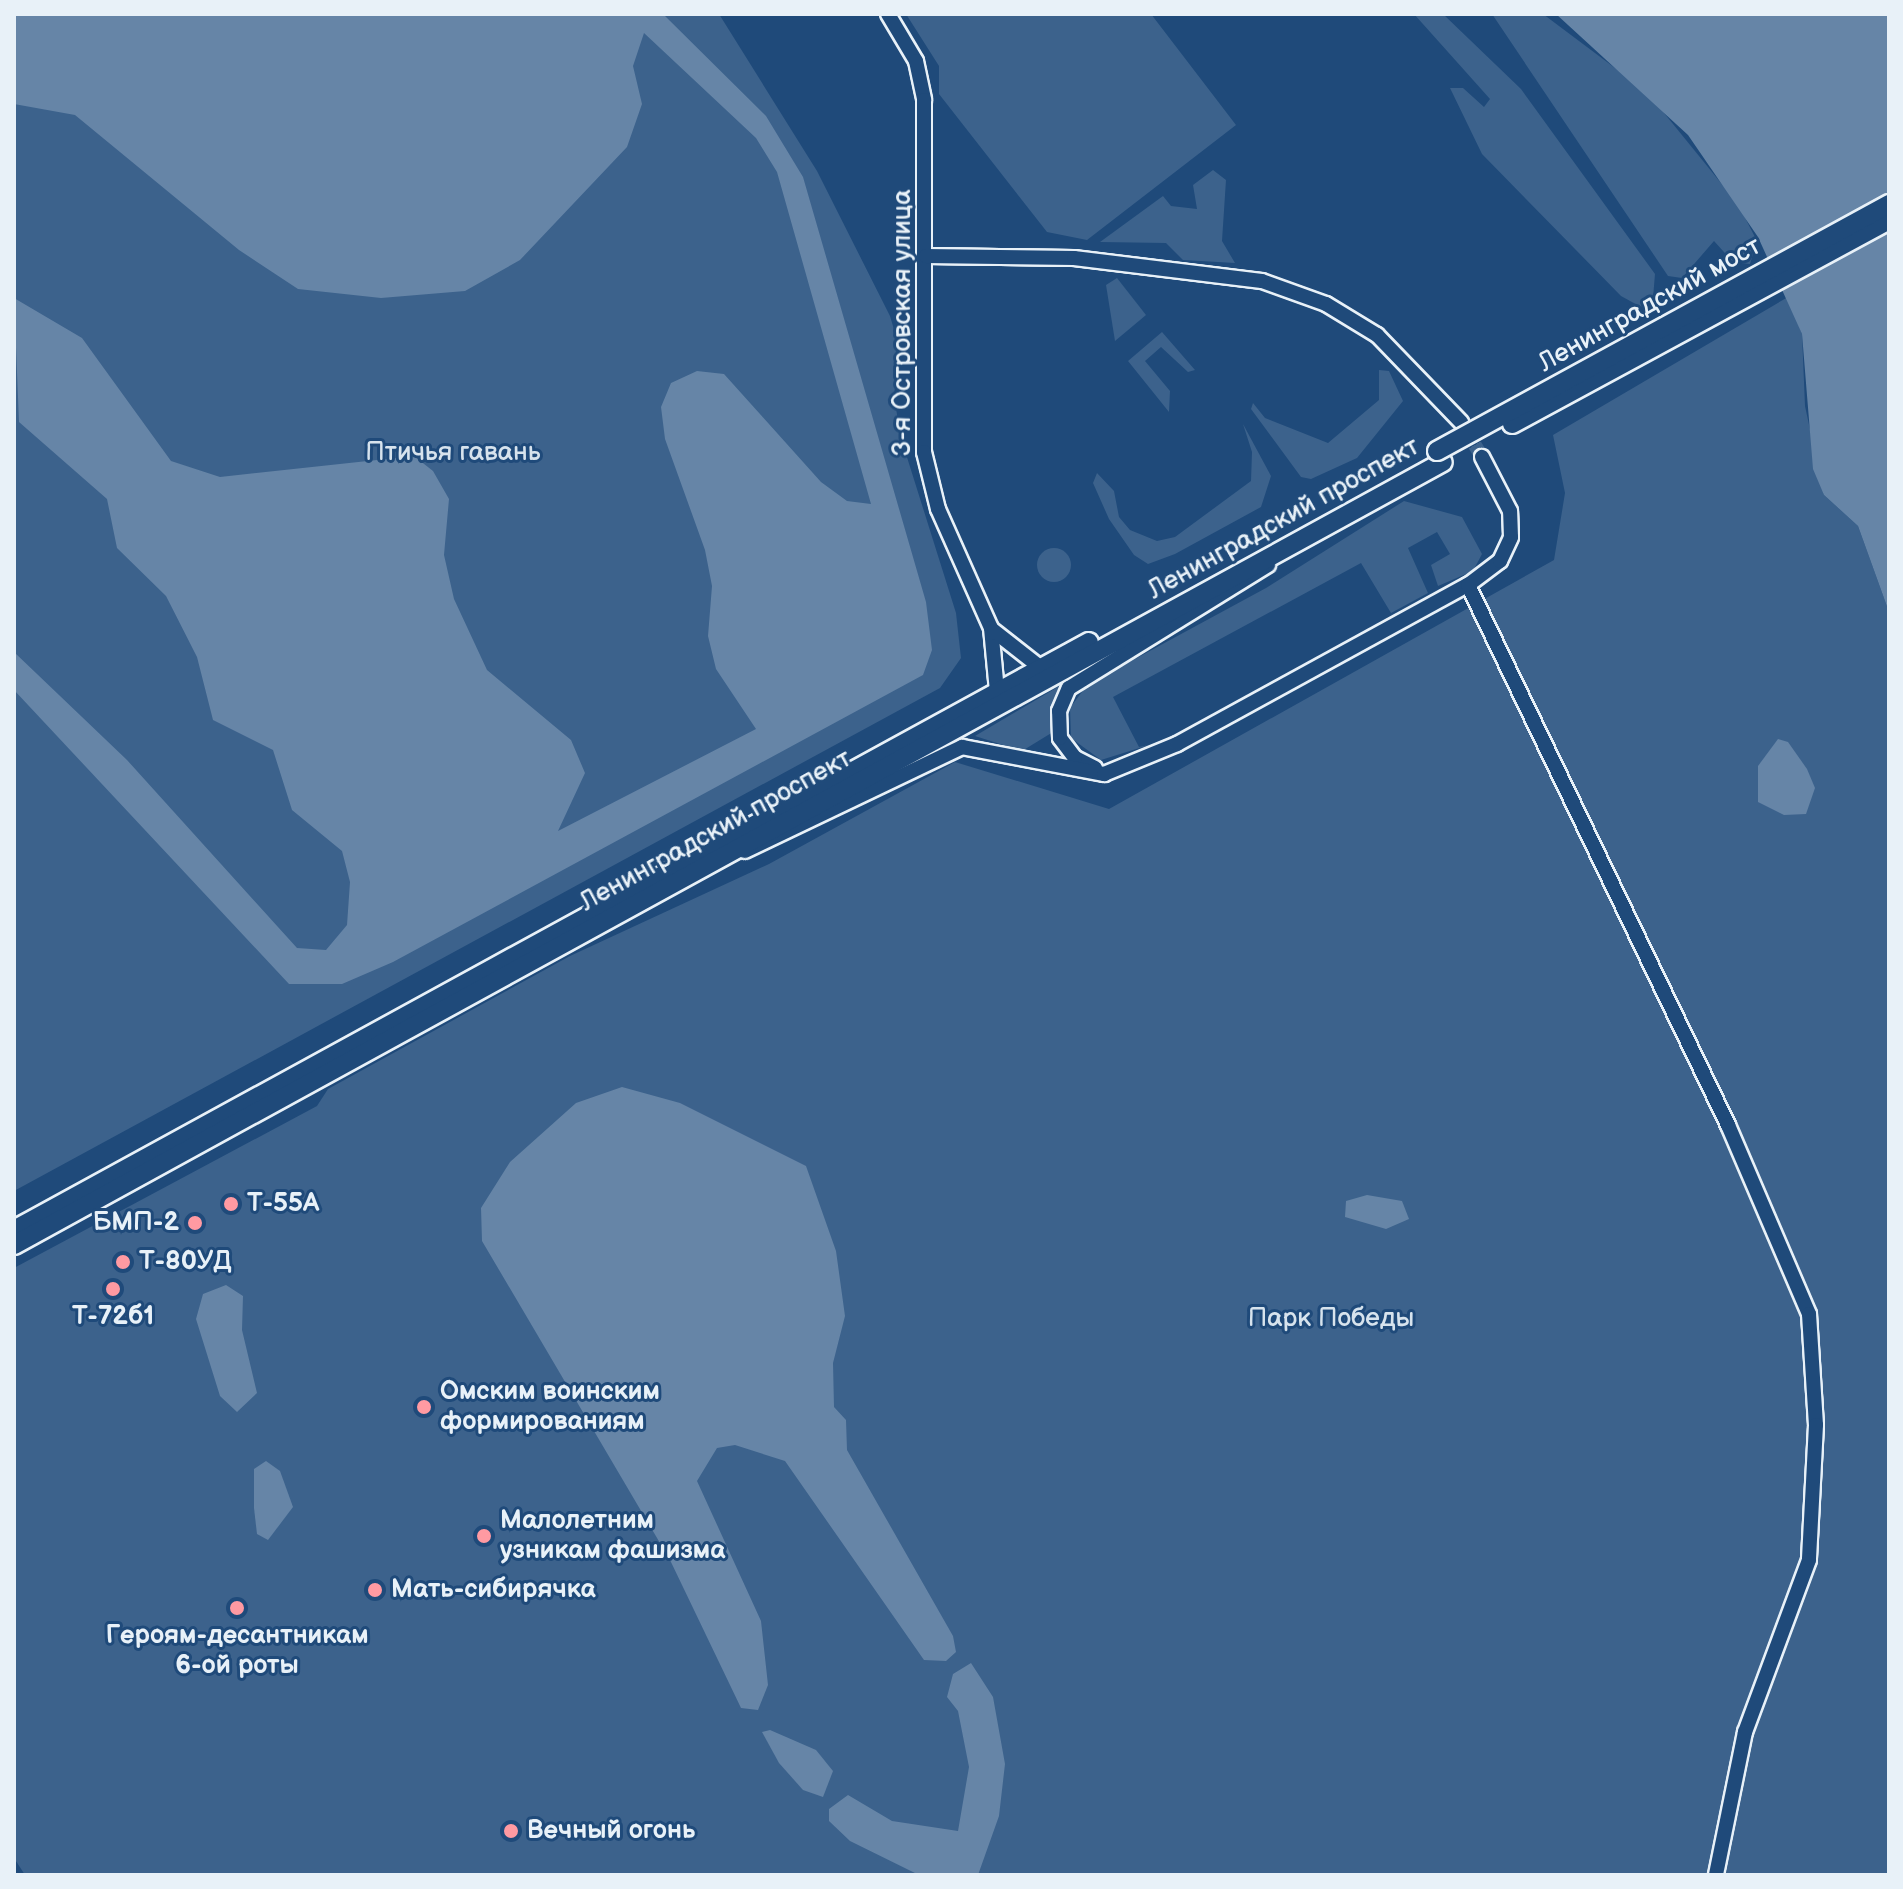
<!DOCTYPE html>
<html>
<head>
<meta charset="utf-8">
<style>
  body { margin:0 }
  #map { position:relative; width:1903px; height:1889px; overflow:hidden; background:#1f4a7a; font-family:"Balsamiq Sans",sans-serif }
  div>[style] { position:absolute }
  .green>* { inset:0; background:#3c628c }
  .round { border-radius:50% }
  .water>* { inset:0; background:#6685a7 }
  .minor-tunnel>* { height:14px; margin-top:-7px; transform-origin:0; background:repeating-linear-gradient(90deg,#3d638d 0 14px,transparent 0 21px) }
  .roads { filter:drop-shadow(2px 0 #e8f1f8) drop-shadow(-2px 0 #e8f1f8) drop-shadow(0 2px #e8f1f8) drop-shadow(0 -2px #e8f1f8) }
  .minor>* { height:14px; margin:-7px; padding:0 7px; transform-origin:7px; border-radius:7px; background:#1f4a7a }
  .major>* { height:18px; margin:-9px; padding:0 9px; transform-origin:9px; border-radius:9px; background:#1f4a7a }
  .bridges { filter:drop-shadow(2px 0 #e8f1f8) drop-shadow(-2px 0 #e8f1f8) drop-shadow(0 2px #e8f1f8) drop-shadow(0 -2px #e8f1f8) }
  .major-bridge>* { height:18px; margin:-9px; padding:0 9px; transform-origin:9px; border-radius:9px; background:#1f4a7a }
  .dots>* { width:22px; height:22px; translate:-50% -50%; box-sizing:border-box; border:4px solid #1f4a7a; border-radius:50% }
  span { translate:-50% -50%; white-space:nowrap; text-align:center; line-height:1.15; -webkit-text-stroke:6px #1f4a7a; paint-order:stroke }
  .street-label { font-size:26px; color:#e8f1f8 }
  .park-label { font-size:26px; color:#d7e3ed }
  .poi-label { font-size:26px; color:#e8f1f8; font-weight:700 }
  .left { translate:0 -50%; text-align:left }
  .right { translate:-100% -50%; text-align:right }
  .frame { position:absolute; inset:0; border:16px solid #e8f1f8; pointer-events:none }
</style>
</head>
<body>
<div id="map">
  <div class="green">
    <div style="clip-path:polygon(14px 14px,719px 14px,817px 171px,890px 316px,901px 353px,894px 394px,900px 435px,956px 613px,961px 658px,940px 688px,14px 1191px)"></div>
    <div style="clip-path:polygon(906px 14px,1151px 14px,1236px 125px,1087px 240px,1047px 232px,939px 94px,939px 66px)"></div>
    <div style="clip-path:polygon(1414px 14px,1443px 14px,1521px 89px,1655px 274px,1653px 298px,1641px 307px,1621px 296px,1482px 154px,1450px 88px,1463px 88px,1484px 107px,1490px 99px)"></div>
    <div style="clip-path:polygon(1492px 14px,1543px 14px,1647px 92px,1738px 204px,1757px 241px,1750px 264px,1733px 262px,1714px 241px,1682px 278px,1668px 276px)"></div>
    <div style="clip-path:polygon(1213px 170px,1226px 180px,1222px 241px,1235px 263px,1183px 260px,1166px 243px,1100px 242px,1163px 196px,1171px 206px,1197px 209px,1193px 185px)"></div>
    <div style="clip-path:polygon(1117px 278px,1146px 315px,1115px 341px,1106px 285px)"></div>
    <div style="clip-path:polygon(1788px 297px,1802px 334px,1805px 406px,1824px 495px,1858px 526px,1889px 612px,1889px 1875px,25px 1875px,14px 1858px,14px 1268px,317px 1106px,328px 1089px,570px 956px,769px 864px,955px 762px,1109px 809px,1554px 560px,1565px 493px,1553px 435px)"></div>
    <div style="clip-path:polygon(1162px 332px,1195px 370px,1188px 372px,1161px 347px,1145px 361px,1170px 391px,1169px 412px,1128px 361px)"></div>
    <div style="clip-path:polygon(1379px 370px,1389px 371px,1403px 401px,1357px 458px,1311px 479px,1301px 477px,1251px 409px,1253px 403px,1265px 418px,1328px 443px,1379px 400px)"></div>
    <div style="clip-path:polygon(1243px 424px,1271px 476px,1261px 507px,1175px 554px,1148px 564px,1134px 555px,1109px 519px,1093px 483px,1097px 473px,1114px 491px,1119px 517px,1130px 530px,1157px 541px,1175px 537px,1251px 481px,1252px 452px)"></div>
    <div style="clip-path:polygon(1404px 501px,1462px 517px,1482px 554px,1473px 571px,1438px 586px,1431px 565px,1450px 554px,1437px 532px,1408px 548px,1428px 593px,1391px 613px,1361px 563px,1113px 697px,1139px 747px,1149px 745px,1101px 760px,1071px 738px,1070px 708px,1087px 685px,1266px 588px)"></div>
    <div class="round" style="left:1037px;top:548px;width:34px;height:34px"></div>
    <div style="clip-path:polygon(1073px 678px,1055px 706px,1053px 732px,1022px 751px,975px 736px)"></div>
  </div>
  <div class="water">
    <div style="clip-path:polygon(14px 14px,663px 14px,766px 116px,803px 177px,926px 602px,932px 650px,923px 675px,393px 962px,342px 984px,289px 984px,14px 690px,14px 652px,127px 760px,297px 948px,326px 950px,347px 925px,350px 882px,342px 851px,292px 810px,273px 750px,213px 720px,197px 657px,166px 596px,117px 548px,107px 499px,19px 422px,14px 298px,82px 338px,171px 461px,220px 477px,414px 456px,433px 471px,449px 499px,444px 555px,454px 599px,487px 670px,571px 740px,585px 773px,558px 831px,756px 729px,716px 669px,708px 636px,712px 586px,705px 550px,665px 439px,661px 407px,671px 383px,697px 371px,724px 374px,821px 482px,847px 501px,871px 504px,777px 172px,756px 138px,644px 33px,633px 66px,642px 104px,627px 147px,520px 260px,465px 291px,381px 298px,298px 289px,239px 250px,75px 115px,14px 104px)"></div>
    <div style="clip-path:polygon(1556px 14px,1889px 14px,1889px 612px,1858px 526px,1824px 495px,1813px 469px,1802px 334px,1758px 237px,1688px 135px)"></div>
    <div style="clip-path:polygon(1778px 739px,1788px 742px,1807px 769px,1815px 788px,1806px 814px,1784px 815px,1758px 802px,1758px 766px)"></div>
    <div style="clip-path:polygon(622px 1087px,680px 1103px,806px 1166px,836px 1251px,845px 1316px,833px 1363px,834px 1407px,846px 1420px,847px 1450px,953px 1636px,956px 1652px,946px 1661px,924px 1660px,785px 1461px,735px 1445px,717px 1448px,697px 1481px,761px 1621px,768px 1685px,758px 1710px,741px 1708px,670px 1560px,482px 1241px,481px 1208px,510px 1162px,576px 1103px)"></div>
    <div style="clip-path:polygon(1367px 1195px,1402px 1201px,1409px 1219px,1386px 1229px,1345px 1217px,1346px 1201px)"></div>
    <div style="clip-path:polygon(226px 1285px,243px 1296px,242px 1330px,257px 1393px,237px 1412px,220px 1396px,196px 1319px,203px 1294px)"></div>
    <div style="clip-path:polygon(266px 1461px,280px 1471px,293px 1507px,268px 1540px,257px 1534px,254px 1508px,254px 1469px)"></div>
    <div style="clip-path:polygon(971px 1663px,993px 1697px,1005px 1764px,999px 1816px,978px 1875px,919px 1875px,850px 1841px,829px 1821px,829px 1809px,848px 1795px,892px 1821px,958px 1831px,969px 1767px,958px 1711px,947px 1697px,953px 1674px)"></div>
    <div style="clip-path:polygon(770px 1730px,816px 1750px,833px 1771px,823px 1797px,803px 1790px,779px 1763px,762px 1732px)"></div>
  </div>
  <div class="minor-tunnel">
    <div style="left:1464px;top:427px;width:35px;rotate:59deg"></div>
  </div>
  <div class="roads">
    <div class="minor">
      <div style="left:888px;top:14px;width:55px;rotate:59.2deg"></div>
      <div style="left:916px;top:61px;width:40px;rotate:78deg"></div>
      <div style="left:924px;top:100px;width:352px;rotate:90deg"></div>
      <div style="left:924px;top:452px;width:59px;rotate:76.2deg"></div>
      <div style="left:938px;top:509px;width:130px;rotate:66deg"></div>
      <div style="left:991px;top:628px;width:64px;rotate:84.6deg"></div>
      <div style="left:926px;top:256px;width:148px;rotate:0.8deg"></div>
      <div style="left:1074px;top:258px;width:189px;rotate:7deg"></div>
      <div style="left:1262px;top:281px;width:68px;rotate:19.8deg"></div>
      <div style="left:1326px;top:304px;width:60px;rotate:31.3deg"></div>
      <div style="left:1377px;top:335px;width:121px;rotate:46deg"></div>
      <div style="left:1468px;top:585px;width:599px;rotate:64.29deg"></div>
      <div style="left:1728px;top:1125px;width:206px;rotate:66.8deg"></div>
      <div style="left:1809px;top:1314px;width:111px;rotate:86.4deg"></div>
      <div style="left:1816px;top:1425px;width:135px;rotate:93deg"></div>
      <div style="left:1809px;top:1560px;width:184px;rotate:110.4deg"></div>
      <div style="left:1745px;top:1732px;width:146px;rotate:101.5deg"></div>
      <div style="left:994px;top:631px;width:60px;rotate:38.2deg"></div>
      <div style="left:1095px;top:768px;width:22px;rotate:-153deg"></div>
      <div style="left:1075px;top:758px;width:25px;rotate:-127deg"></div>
      <div style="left:1060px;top:738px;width:27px;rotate:-92deg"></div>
      <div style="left:1059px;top:711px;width:25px;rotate:-67deg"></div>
      <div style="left:1069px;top:688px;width:234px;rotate:-31.7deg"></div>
      <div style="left:745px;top:851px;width:241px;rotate:-25.6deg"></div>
      <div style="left:962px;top:747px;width:145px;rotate:10.8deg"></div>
      <div style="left:1104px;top:774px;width:79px;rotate:-22.3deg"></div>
      <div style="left:1177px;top:744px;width:332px;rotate:-28.7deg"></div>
      <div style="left:1468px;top:585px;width:40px;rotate:-37deg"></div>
      <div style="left:1500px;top:561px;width:26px;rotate:-65deg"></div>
      <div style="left:1511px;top:537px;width:26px;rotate:-92deg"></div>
      <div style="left:1510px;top:511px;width:61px;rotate:-117.4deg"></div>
    </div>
    <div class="major">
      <div style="left:14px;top:1230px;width:1225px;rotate:-28.68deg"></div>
      <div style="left:14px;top:1245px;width:1629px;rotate:-28.72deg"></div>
    </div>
  </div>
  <div class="bridges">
    <div class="major-bridge">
      <div style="left:1512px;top:424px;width:429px;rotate:-28.4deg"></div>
      <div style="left:1437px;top:451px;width:515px;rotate:-28.65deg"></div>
    </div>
  </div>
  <div class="dots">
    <div style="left:231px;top:1204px;background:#ff9aa2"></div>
    <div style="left:195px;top:1223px;background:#ff9aa2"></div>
    <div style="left:123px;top:1262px;background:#ff9aa2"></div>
    <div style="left:113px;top:1289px;background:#ff9aa2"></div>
    <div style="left:424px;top:1407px;background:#ff9aa2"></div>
    <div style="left:484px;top:1536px;background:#ff9aa2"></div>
    <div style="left:375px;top:1590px;background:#ff9aa2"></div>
    <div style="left:237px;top:1608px;background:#ff9aa2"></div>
    <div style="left:511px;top:1831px;background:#ff9aa2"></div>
  </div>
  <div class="street-label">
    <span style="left:1650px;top:305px;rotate:-29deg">Ленинградский мост</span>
    <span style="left:903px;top:323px;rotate:-90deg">3-я Островская улица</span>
    <span style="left:1284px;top:519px;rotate:-29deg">Ленинградский проспект</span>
    <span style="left:716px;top:831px;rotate:-29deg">Ленинградский проспект</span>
  </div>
  <div class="park-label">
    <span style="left:453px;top:453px">Птичья гавань</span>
    <span style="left:1331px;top:1319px">Парк Победы</span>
  </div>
  <div class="poi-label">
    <span class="left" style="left:247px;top:1204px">Т-55А</span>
    <span class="right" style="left:179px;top:1223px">БМП-2</span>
    <span class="left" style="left:139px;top:1262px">Т-80УД</span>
    <span style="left:113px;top:1317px">Т-72б1</span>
    <span class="left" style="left:440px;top:1407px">Омским воинским<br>формированиям</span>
    <span class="left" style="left:500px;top:1536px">Малолетним<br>узникам фашизма</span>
    <span class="left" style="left:391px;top:1590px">Мать-сибирячка</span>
    <span style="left:237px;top:1651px">Героям-десантникам<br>6-ой роты</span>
    <span class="left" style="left:527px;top:1831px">Вечный огонь</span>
  </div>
  <div class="frame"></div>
</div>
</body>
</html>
